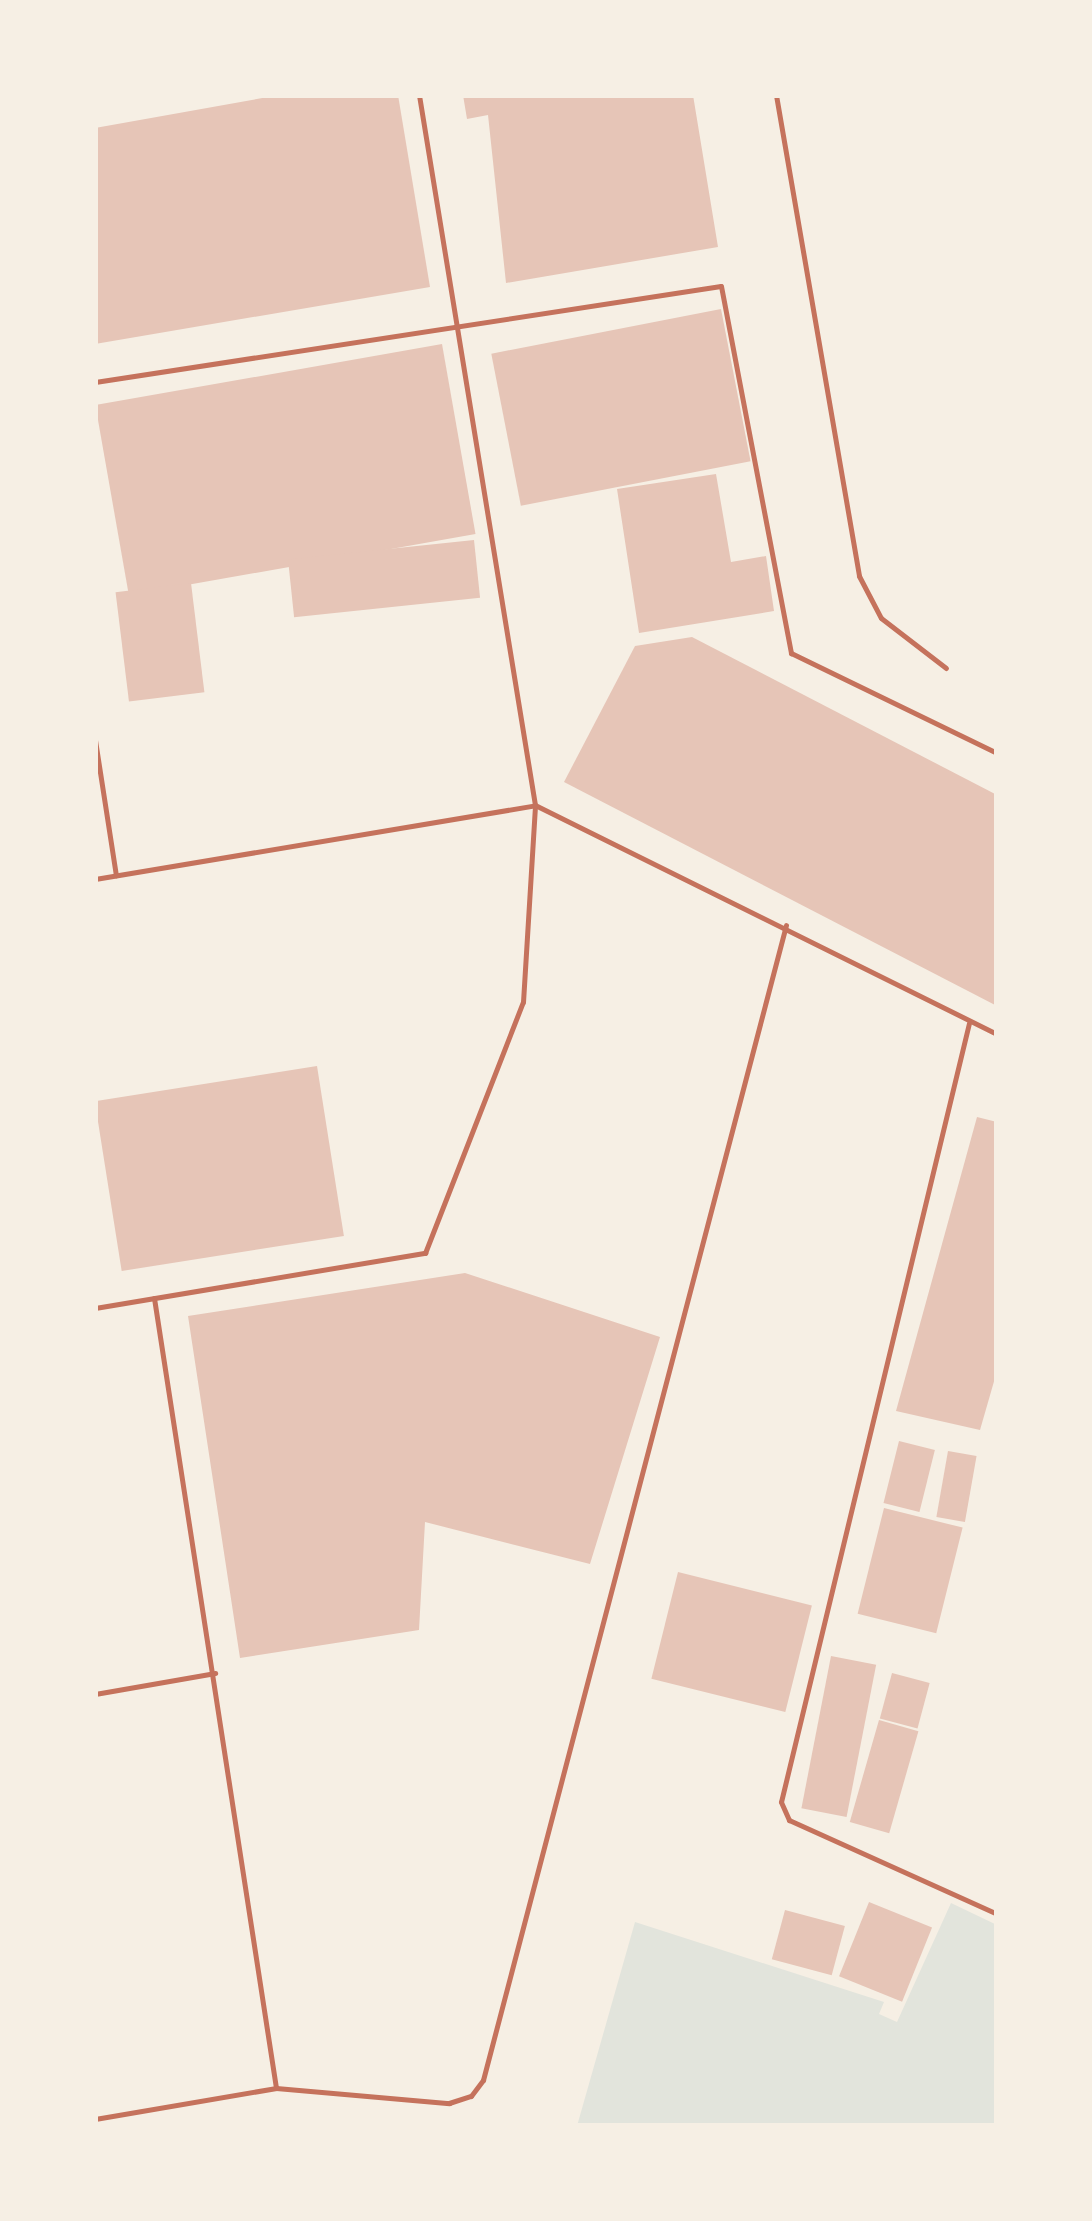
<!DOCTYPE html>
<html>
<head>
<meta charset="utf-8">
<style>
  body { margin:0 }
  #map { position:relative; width:1092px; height:2221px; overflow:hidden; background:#f6efe4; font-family:"Noto Serif",serif }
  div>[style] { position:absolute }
  .green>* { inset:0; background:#e2e4dc }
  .building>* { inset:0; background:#e6c5b7; transform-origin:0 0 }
  .service>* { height:5px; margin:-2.5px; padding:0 2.5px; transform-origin:2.5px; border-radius:2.5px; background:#c5725c }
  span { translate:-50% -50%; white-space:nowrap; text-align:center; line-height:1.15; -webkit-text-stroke:10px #f6efe4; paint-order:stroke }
  .frame { position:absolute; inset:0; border:98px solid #f6efe4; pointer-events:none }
</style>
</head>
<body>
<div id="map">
  <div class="green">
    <div style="clip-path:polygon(951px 1903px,997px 1925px,997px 2126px,577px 2126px,635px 1922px,884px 2002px,879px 2014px,897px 2022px)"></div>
  </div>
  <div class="building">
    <div style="clip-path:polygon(279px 95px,398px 95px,430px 287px,95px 344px,95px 128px)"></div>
    <div style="clip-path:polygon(463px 95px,693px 95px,718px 247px,506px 283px,488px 115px,467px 119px)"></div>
    <div style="left:721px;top:309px;width:155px;height:234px;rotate:79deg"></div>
    <div style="left:442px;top:344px;width:193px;height:352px;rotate:80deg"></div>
    <div style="clip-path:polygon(716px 474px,731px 562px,766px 556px,774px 611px,639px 633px,617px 489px)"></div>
    <div style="left:474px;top:540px;width:58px;height:187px;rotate:84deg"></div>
    <div style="left:191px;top:583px;width:110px;height:76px;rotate:83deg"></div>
    <div style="clip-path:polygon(692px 637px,997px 795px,997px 1006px,564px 782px,635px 646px)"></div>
    <div style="left:317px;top:1066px;width:172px;height:225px;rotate:81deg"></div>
    <div style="clip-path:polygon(977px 1117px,997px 1122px,997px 1371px,980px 1430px,896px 1411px)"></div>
    <div style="clip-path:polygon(465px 1273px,660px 1337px,590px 1564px,425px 1522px,419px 1630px,240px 1658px,188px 1316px)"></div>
    <div style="left:899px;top:1441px;width:37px;height:64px;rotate:14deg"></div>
    <div style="left:948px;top:1451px;width:29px;height:67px;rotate:10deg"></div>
    <div style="left:884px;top:1508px;width:81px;height:109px;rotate:14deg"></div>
    <div style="left:678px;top:1572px;width:138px;height:110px;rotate:14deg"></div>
    <div style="left:831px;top:1656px;width:46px;height:155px;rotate:11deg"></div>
    <div style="left:892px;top:1673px;width:39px;height:47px;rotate:15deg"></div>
    <div style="left:879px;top:1720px;width:41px;height:106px;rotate:16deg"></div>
    <div style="left:869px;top:1902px;width:68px;height:80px;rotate:22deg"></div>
    <div style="left:785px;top:1910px;width:62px;height:51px;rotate:15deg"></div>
  </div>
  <div class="service">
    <div style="left:776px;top:95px;width:488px;rotate:80.2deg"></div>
    <div style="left:859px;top:576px;width:47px;rotate:62.4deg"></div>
    <div style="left:881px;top:618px;width:82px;rotate:37.6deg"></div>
    <div style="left:95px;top:382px;width:633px;rotate:-8.72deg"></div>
    <div style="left:721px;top:286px;width:374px;rotate:79.2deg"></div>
    <div style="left:791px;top:653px;width:229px;rotate:25.9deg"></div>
    <div style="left:95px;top:740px;width:137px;rotate:81.2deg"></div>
    <div style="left:95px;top:879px;width:446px;rotate:-9.5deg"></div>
    <div style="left:535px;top:805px;width:516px;rotate:26.37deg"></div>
    <div style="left:969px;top:1023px;width:801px;rotate:103.57deg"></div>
    <div style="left:781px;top:1802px;width:20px;rotate:66deg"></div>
    <div style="left:789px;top:1820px;width:228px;rotate:24.3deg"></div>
    <div style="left:154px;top:1298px;width:799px;rotate:81.22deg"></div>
    <div style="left:276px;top:2088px;width:174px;rotate:5deg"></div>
    <div style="left:449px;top:2103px;width:23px;rotate:-18deg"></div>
    <div style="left:471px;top:2096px;width:20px;rotate:-53deg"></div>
    <div style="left:483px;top:2080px;width:1194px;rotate:-75.3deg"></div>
    <div style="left:95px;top:1308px;width:335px;rotate:-9.5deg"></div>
    <div style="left:425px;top:1253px;width:269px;rotate:-68.7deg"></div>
    <div style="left:523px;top:1002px;width:197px;rotate:-86.5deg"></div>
    <div style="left:535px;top:805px;width:719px;rotate:-99.28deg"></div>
    <div style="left:95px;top:1694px;width:122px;rotate:-9.9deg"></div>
    <div style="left:95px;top:2119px;width:184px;rotate:-9.7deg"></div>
  </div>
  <div class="frame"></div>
</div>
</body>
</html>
